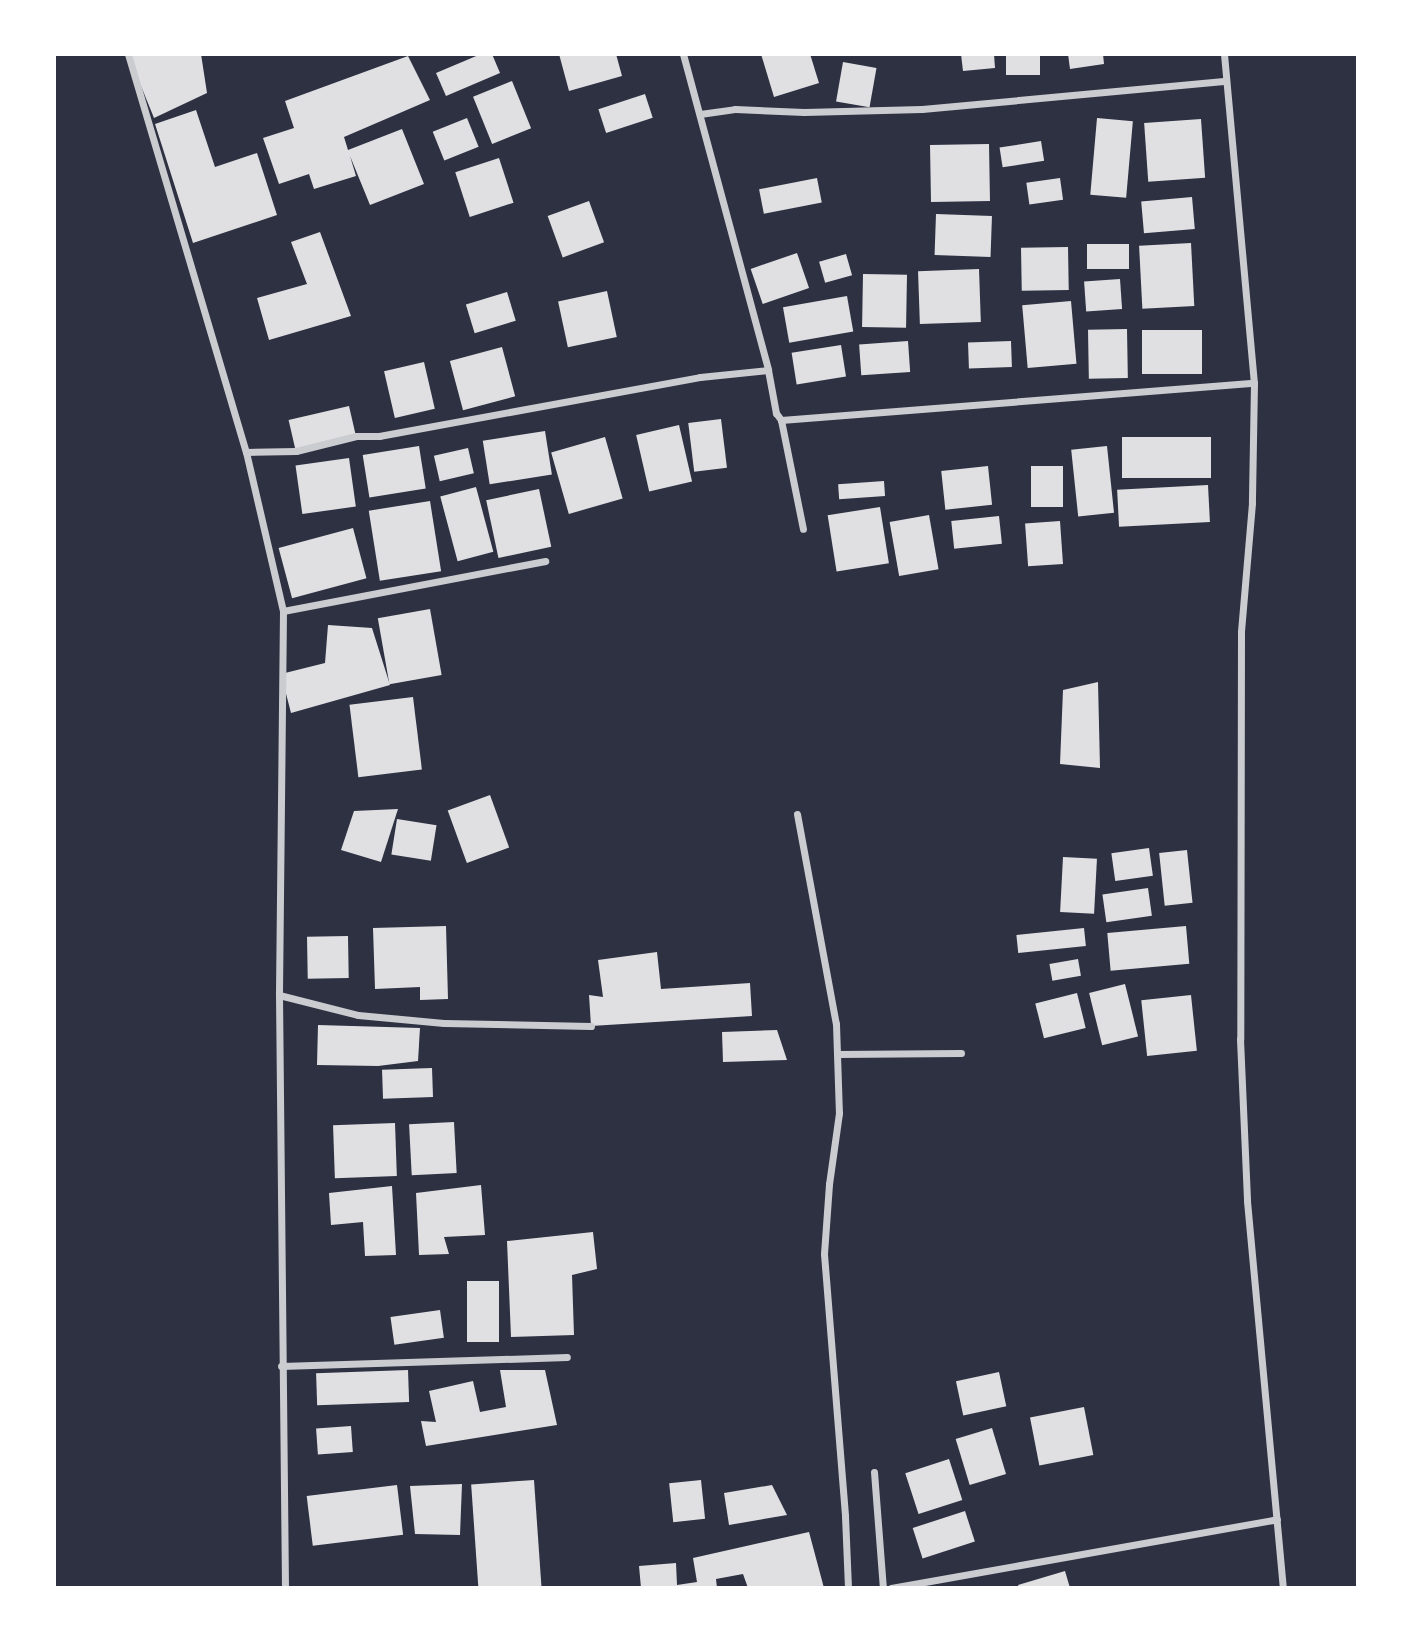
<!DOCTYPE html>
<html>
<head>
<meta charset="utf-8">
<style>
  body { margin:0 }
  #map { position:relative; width:1412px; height:1642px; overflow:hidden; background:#2d3142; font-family:"Source Serif 4",serif }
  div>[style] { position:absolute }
  .building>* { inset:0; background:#e0e0e3; transform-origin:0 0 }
  .minor>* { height:7px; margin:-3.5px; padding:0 3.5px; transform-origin:3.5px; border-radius:3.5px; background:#caccd0 }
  span { translate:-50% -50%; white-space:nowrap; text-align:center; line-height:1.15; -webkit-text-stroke:7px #fff; paint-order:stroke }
  .frame { position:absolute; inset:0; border:56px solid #fff; pointer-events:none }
</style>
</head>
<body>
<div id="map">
  <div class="building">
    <div style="clip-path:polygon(128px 54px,201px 54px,207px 93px,154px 118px)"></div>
    <div style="clip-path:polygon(481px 54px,492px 54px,500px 73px,446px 96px,436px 73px)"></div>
    <div style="clip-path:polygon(559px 54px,616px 54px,622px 76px,569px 91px)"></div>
    <div style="clip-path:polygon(761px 54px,810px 54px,819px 83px,774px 97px)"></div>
    <div style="clip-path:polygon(961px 54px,994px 54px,995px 68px,963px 71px)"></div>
    <div style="left:1006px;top:54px;width:34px;height:21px"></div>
    <div style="clip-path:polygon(1068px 54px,1103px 54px,1104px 64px,1070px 69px)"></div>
    <div style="clip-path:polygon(408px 56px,430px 100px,344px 137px,348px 150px,402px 129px,424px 184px,370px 205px,350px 156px,356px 176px,314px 189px,309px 174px,279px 184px,263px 138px,294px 128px,285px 101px)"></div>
    <div style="left:843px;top:62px;width:34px;height:40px;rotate:10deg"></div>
    <div style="left:512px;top:81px;width:51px;height:42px;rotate:68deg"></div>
    <div style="left:645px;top:94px;width:25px;height:49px;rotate:72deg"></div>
    <div style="clip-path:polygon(196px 110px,215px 167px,257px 153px,277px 215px,193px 243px,155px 124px)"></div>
    <div style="left:467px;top:118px;width:31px;height:37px;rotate:68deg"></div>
    <div style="left:1097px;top:118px;width:36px;height:77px;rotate:5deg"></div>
    <div style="left:1201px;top:119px;width:59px;height:57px;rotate:86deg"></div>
    <div style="left:1041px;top:141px;width:20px;height:42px;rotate:81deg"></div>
    <div style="left:989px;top:144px;width:57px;height:59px;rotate:89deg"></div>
    <div style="left:499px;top:158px;width:47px;height:46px;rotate:72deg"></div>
    <div style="left:817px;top:178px;width:25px;height:59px;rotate:79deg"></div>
    <div style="left:1060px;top:178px;width:22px;height:34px;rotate:82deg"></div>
    <div style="left:1192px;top:197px;width:32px;height:51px;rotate:85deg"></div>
    <div style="left:589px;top:201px;width:44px;height:44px;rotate:70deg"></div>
    <div style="left:936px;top:214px;width:56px;height:41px;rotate:2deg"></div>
    <div style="clip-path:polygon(320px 232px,351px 316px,269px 340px,257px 298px,307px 284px,291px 242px)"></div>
    <div style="left:1191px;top:243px;width:63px;height:52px;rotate:87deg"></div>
    <div style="left:1087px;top:244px;width:42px;height:25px"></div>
    <div style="left:1068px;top:247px;width:43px;height:47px;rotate:89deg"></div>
    <div style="left:797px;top:253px;width:37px;height:49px;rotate:71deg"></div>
    <div style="left:846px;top:254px;width:22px;height:28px;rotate:74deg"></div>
    <div style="left:979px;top:269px;width:53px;height:61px;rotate:88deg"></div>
    <div style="left:863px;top:274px;width:44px;height:53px;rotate:1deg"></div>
    <div style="left:1120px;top:279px;width:30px;height:36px;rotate:86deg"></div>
    <div style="left:607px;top:291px;width:47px;height:50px;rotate:78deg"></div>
    <div style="left:507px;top:292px;width:30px;height:43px;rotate:73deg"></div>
    <div style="left:847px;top:296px;width:36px;height:65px;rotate:80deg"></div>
    <div style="left:1071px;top:301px;width:63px;height:49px;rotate:85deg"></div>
    <div style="left:1127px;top:329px;width:49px;height:39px;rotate:89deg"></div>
    <div style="left:1142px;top:330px;width:60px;height:44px"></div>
    <div style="left:908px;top:341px;width:31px;height:49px;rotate:86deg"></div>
    <div style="left:1011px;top:341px;width:26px;height:43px;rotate:88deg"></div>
    <div style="left:841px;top:345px;width:32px;height:50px;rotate:81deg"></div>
    <div style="left:502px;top:347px;width:51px;height:54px;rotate:75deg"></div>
    <div style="left:424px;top:362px;width:48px;height:41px;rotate:77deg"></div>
    <div style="left:349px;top:406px;width:31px;height:62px;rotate:77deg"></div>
    <div style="left:721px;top:419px;width:49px;height:33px;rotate:83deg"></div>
    <div style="left:679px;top:425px;width:58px;height:44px;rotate:77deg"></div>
    <div style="left:545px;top:431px;width:44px;height:63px;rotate:81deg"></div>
    <div style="left:605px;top:437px;width:64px;height:56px;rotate:74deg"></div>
    <div style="left:1211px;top:437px;width:41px;height:89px;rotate:90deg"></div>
    <div style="left:419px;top:446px;width:43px;height:57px;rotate:81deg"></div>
    <div style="left:1107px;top:446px;width:67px;height:36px;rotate:84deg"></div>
    <div style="left:468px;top:448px;width:26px;height:35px;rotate:77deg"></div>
    <div style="left:349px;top:458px;width:49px;height:54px;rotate:82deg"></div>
    <div style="left:988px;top:466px;width:39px;height:47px;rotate:84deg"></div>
    <div style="left:1031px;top:466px;width:32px;height:41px"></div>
    <div style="left:884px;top:481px;width:15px;height:46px;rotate:86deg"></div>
    <div style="left:1208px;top:485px;width:37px;height:91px;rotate:87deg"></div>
    <div style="left:476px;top:487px;width:67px;height:37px;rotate:75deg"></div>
    <div style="left:539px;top:489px;width:59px;height:54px;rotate:78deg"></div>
    <div style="left:430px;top:501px;width:71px;height:62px;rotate:81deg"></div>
    <div style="left:880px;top:507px;width:57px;height:53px;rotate:81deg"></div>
    <div style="left:929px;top:515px;width:55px;height:40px;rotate:80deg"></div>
    <div style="left:999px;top:516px;width:28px;height:48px;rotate:84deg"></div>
    <div style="left:1060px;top:521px;width:43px;height:35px;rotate:86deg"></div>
    <div style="left:353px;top:528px;width:52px;height:77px;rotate:75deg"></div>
    <div style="left:430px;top:609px;width:67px;height:53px;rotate:80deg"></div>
    <div style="clip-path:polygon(328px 625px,372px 628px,390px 685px,291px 713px,281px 674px,325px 663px)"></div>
    <div style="clip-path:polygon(1098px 682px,1100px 768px,1060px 764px,1063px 690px)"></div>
    <div style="left:413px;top:697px;width:73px;height:64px;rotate:83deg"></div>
    <div style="left:490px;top:795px;width:56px;height:45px;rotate:70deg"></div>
    <div style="clip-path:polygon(398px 809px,381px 862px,341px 850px,354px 811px)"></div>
    <div style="left:397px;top:819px;width:40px;height:36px;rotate:9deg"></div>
    <div style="left:1149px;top:848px;width:28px;height:38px;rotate:82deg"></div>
    <div style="left:1187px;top:850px;width:53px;height:28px;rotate:84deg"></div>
    <div style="left:1063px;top:857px;width:34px;height:55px;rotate:3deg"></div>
    <div style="left:1148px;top:888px;width:28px;height:46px;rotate:82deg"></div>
    <div style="clip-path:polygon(446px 926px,448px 999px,420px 1000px,420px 987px,375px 989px,373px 928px)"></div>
    <div style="left:1186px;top:926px;width:38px;height:79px;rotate:85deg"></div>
    <div style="left:1084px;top:928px;width:18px;height:68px;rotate:84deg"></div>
    <div style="left:348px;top:936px;width:42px;height:41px;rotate:89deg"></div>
    <div style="clip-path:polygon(657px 952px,661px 989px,750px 983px,752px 1016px,591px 1026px,589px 995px,603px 997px,598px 960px)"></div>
    <div style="left:1078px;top:959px;width:17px;height:29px;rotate:80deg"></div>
    <div style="left:1125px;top:984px;width:54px;height:37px;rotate:76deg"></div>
    <div style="left:1077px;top:993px;width:36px;height:43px;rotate:76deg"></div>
    <div style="left:1191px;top:995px;width:56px;height:50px;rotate:84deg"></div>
    <div style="clip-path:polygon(318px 1025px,420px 1028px,418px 1061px,378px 1066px,317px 1065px)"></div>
    <div style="clip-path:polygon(777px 1030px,787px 1060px,723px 1062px,722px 1032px)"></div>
    <div style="left:432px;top:1068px;width:29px;height:50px;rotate:88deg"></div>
    <div style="left:454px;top:1122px;width:51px;height:45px;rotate:87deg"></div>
    <div style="left:395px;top:1123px;width:53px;height:62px;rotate:88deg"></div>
    <div style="clip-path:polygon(481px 1185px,485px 1235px,444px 1237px,449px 1254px,419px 1255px,416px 1193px)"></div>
    <div style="clip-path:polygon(392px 1186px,396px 1255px,365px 1256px,363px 1222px,331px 1225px,329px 1193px)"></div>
    <div style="clip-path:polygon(593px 1232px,597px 1269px,572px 1275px,574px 1335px,511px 1337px,507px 1241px)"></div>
    <div style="left:467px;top:1281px;width:32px;height:61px"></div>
    <div style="left:440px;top:1310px;width:28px;height:50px;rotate:82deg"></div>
    <div style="left:408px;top:1370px;width:32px;height:92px;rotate:88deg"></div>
    <div style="clip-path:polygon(500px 1370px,545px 1370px,557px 1425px,426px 1446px,421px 1421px,436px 1422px,429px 1391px,473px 1381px,480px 1412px,506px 1407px)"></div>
    <div style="left:999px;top:1372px;width:35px;height:44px;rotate:78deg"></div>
    <div style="left:1084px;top:1407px;width:49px;height:55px;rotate:79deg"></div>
    <div style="left:351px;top:1426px;width:26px;height:35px;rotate:86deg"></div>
    <div style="left:992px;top:1428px;width:48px;height:38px;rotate:73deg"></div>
    <div style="left:949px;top:1459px;width:43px;height:46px;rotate:72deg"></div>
    <div style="left:534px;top:1480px;width:108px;height:63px;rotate:86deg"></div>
    <div style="left:701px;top:1480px;width:39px;height:32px;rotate:84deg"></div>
    <div style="clip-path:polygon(462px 1484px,460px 1535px,415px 1534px,410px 1486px)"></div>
    <div style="left:397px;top:1485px;width:50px;height:91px;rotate:83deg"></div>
    <div style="clip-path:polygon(772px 1485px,787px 1515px,729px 1525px,724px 1493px)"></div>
    <div style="left:965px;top:1511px;width:32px;height:55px;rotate:72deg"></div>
    <div style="clip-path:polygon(809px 1532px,824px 1588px,748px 1588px,743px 1574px,716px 1579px,717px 1588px,641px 1588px,639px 1566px,676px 1563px,677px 1585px,697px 1582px,693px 1558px)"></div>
    <div style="clip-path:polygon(1065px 1571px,1070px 1588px,1019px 1588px,1018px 1585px)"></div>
  </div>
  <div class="minor">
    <div style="left:128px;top:54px;width:415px;rotate:73.5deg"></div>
    <div style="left:246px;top:452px;width:163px;rotate:76.9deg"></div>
    <div style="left:283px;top:611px;width:384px;rotate:90.6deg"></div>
    <div style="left:279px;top:995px;width:593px;rotate:89.42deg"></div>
    <div style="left:683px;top:54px;width:327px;rotate:74.9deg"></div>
    <div style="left:768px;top:370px;width:44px;rotate:79.5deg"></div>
    <div style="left:776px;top:413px;width:9px;rotate:54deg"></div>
    <div style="left:781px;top:420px;width:111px;rotate:78.6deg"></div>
    <div style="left:1224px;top:54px;width:330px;rotate:84.8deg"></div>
    <div style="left:1254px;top:383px;width:120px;rotate:91deg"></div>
    <div style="left:1252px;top:503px;width:129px;rotate:94.9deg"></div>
    <div style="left:1241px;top:632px;width:407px;rotate:90.1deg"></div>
    <div style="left:1240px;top:1039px;width:162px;rotate:87.5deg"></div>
    <div style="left:1247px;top:1201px;width:389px;rotate:84.7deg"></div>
    <div style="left:700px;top:114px;width:35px;rotate:-8deg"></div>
    <div style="left:735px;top:109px;width:69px;rotate:2.5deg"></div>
    <div style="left:804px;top:112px;width:118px;rotate:-1.5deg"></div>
    <div style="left:922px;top:109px;width:303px;rotate:-5.3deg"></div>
    <div style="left:781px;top:420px;width:474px;rotate:-4.5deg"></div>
    <div style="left:246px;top:452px;width:50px;rotate:-1.1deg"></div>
    <div style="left:296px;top:451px;width:62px;rotate:-14deg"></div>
    <div style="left:356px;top:436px;width:23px"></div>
    <div style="left:379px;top:436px;width:326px;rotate:-10.4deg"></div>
    <div style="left:700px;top:377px;width:68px;rotate:-5.9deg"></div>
    <div style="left:283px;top:611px;width:267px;rotate:-10.8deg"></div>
    <div style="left:797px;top:814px;width:214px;rotate:79.5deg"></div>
    <div style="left:836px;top:1024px;width:89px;rotate:88.1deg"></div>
    <div style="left:839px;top:1113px;width:72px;rotate:98deg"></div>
    <div style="left:829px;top:1184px;width:70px;rotate:94.1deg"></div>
    <div style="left:824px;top:1254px;width:263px;rotate:85.4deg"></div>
    <div style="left:845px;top:1516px;width:72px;rotate:87.6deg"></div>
    <div style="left:279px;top:995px;width:81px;rotate:14.2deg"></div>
    <div style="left:358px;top:1015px;width:86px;rotate:5.3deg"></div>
    <div style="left:444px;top:1023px;width:147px;rotate:1.2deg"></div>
    <div style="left:837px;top:1054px;width:124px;rotate:-0.5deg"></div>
    <div style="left:281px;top:1366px;width:286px;rotate:-1.8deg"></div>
    <div style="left:874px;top:1472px;width:116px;rotate:85.6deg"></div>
    <div style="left:891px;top:1588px;width:392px;rotate:-10.1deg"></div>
  </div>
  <div class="frame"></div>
</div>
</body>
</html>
